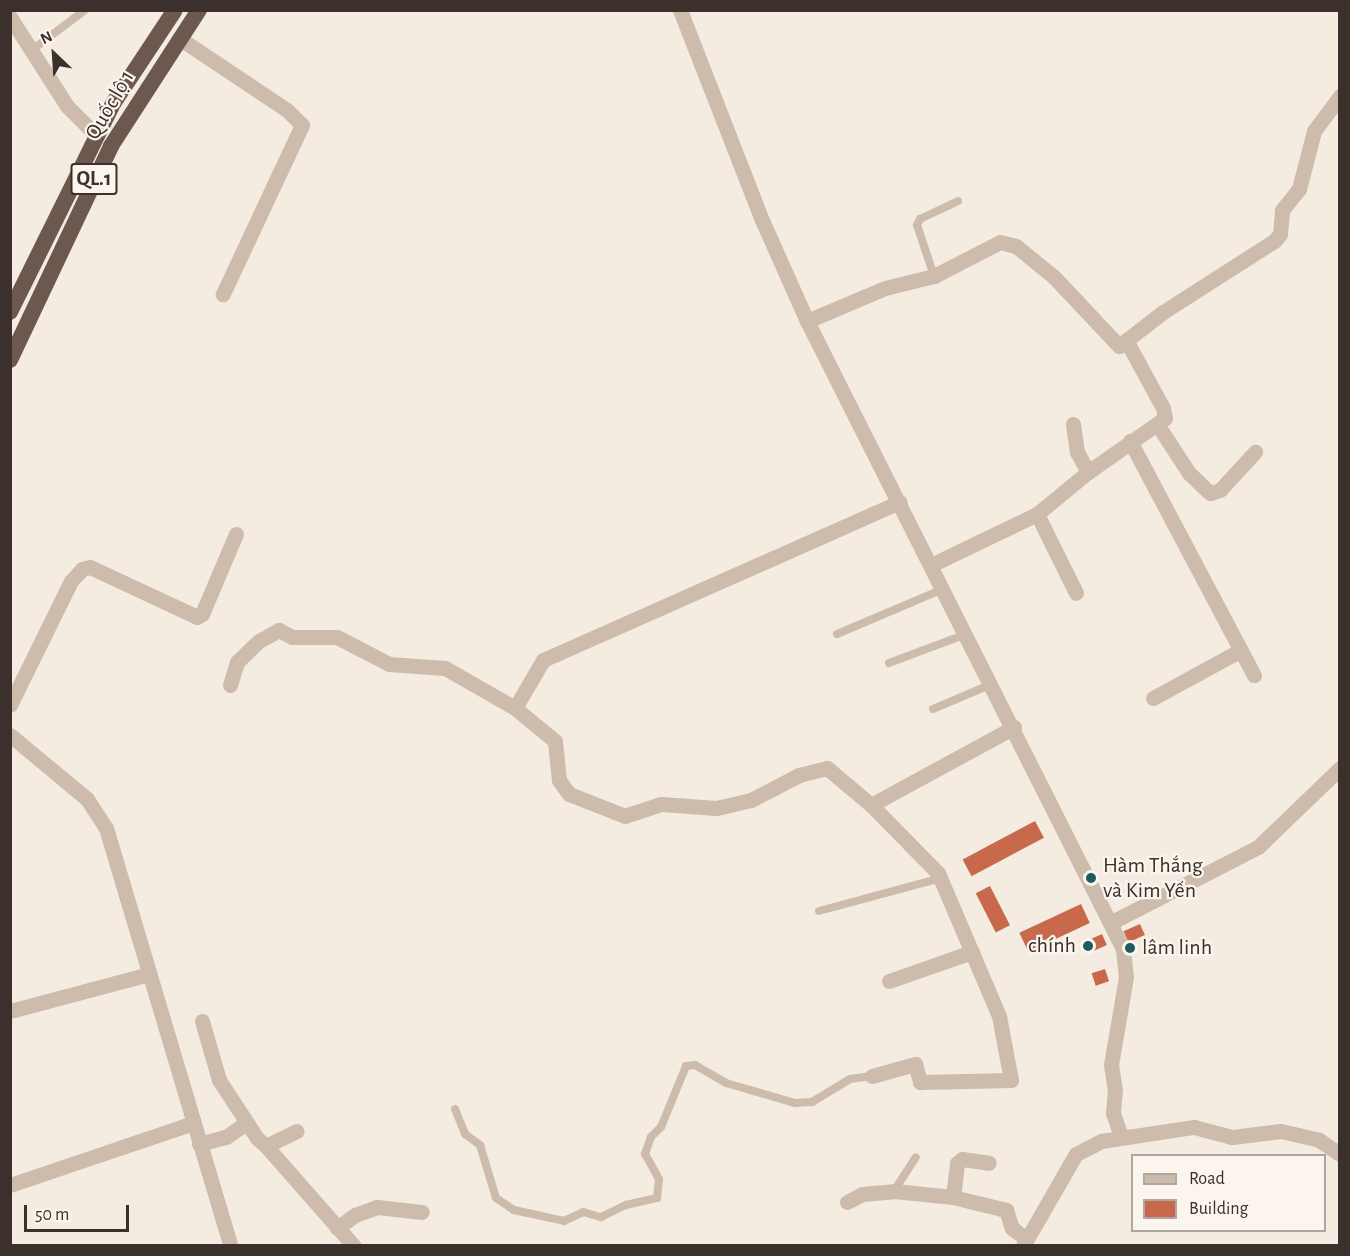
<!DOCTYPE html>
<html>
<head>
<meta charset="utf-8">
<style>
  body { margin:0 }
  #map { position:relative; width:1350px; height:1256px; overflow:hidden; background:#f4ebe1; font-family:"Alegreya Sans",sans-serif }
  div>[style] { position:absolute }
  .building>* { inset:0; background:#c8694b; transform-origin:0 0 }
  .service>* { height:8px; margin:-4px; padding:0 4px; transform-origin:4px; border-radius:4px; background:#cdbbac }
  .minor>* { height:15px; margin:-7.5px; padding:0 7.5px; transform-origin:7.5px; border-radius:7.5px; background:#cdbbac }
  .trunk>* { height:16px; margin:-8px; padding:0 8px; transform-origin:8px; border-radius:8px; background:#6c584f }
  .dots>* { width:16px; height:16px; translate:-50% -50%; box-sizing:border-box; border:3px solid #fbf5ee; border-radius:50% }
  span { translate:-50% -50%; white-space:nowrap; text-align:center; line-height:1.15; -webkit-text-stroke:4.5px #fbf5ee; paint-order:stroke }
  .shield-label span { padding:2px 4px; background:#fbf5ee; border:2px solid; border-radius:4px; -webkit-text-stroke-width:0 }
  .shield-label { font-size:21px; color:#3b302b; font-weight:700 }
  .street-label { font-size:22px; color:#3b302b }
  .poi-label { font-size:22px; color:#3b302b }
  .left { translate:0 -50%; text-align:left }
  .right { translate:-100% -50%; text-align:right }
  .frame { position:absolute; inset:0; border:12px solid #3b302b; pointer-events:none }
  .legend { position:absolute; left:1131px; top:1154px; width:195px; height:78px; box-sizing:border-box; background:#fbf5ee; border:2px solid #aea6a0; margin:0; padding:8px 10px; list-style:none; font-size:18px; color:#3b302b }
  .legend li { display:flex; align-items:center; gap:12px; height:30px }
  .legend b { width:30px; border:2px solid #aea6a0 }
  .north { position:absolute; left:24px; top:24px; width:60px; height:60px; -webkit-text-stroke:4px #fbf5ee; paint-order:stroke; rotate:335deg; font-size:16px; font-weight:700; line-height:24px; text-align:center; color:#3b302b }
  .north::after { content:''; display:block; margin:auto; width:21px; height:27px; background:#3b302b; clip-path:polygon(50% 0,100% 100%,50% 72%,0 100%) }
  .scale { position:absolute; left:24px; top:1205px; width:105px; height:27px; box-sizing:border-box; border:3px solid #3b302b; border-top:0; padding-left:8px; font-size:18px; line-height:21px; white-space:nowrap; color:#3b302b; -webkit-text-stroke:4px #fbf5ee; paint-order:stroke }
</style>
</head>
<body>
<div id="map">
  <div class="building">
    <div style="left:1035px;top:821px;width:19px;height:82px;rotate:62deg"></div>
    <div style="left:990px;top:886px;width:44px;height:16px;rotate:63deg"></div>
    <div style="left:1081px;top:904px;width:21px;height:68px;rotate:65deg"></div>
    <div style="left:1140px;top:924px;width:12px;height:18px;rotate:66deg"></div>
    <div style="left:1102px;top:934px;width:12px;height:22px;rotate:66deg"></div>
    <div style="left:1105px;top:969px;width:13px;height:14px;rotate:72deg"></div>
  </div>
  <div class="service">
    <div style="left:32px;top:50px;width:66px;rotate:-37deg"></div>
    <div style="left:934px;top:276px;width:54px;rotate:-108.4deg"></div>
    <div style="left:917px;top:225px;width:7px;rotate:-63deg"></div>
    <div style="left:920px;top:219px;width:42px;rotate:-25.3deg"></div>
    <div style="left:837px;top:634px;width:115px;rotate:-23deg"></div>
    <div style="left:889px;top:663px;width:82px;rotate:-20.6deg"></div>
    <div style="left:933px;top:709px;width:64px;rotate:-23deg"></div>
    <div style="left:819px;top:911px;width:126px;rotate:-15.1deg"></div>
    <div style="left:455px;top:1109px;width:27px;rotate:68deg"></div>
    <div style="left:465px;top:1134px;width:19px;rotate:36deg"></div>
    <div style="left:480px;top:1145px;width:55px;rotate:73.2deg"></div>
    <div style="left:496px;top:1198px;width:22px;rotate:34deg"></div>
    <div style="left:514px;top:1210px;width:51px;rotate:12.4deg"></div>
    <div style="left:564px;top:1221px;width:21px;rotate:-25deg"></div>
    <div style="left:583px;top:1212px;width:19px;rotate:16deg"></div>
    <div style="left:601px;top:1217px;width:28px;rotate:-26deg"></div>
    <div style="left:626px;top:1205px;width:32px;rotate:-13deg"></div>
    <div style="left:657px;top:1198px;width:19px;rotate:-84deg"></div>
    <div style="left:659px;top:1179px;width:29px;rotate:-119deg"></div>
    <div style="left:645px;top:1154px;width:18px;rotate:-71deg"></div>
    <div style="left:651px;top:1137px;width:14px;rotate:-45deg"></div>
    <div style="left:661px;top:1127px;width:66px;rotate:-67.7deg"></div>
    <div style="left:686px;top:1066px;width:9px;rotate:-6deg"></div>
    <div style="left:695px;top:1065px;width:36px;rotate:30deg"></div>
    <div style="left:726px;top:1083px;width:72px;rotate:16.2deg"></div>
    <div style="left:795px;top:1103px;width:17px;rotate:-3deg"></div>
    <div style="left:812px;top:1102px;width:44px;rotate:-31.2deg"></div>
    <div style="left:850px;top:1079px;width:22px;rotate:-8deg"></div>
    <div style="left:894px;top:1191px;width:40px;rotate:-57.1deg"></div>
  </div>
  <div class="minor">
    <div style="left:680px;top:10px;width:225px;rotate:68.7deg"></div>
    <div style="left:762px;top:220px;width:111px;rotate:66deg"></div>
    <div style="left:807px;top:321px;width:703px;rotate:63.29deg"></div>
    <div style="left:1123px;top:949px;width:28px;rotate:84deg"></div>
    <div style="left:1126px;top:977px;width:89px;rotate:99.7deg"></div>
    <div style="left:1111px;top:1065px;width:24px;rotate:81deg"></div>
    <div style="left:1115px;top:1089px;width:24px;rotate:95deg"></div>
    <div style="left:1113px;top:1113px;width:24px;rotate:71deg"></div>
    <div style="left:10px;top:17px;width:106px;rotate:57.4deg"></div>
    <div style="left:67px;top:106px;width:42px;rotate:45deg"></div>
    <div style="left:179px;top:38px;width:130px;rotate:33.7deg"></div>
    <div style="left:287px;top:110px;width:21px;rotate:45deg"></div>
    <div style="left:302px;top:125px;width:187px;rotate:115.1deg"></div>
    <div style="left:807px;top:321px;width:85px;rotate:-22.9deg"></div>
    <div style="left:885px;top:288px;width:50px;rotate:-13.8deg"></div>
    <div style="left:934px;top:276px;width:74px;rotate:-27.3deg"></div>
    <div style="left:1000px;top:242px;width:16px;rotate:14deg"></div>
    <div style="left:1016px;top:246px;width:49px;rotate:39.2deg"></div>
    <div style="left:1054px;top:277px;width:95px;rotate:46.7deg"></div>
    <div style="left:1119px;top:346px;width:56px;rotate:-37.7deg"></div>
    <div style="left:1163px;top:312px;width:132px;rotate:-32.6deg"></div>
    <div style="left:1274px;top:241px;width:9px;rotate:-49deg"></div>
    <div style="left:1280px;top:234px;width:24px;rotate:-85deg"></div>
    <div style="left:1282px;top:210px;width:27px;rotate:-51deg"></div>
    <div style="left:1299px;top:189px;width:60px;rotate:-75.5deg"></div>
    <div style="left:1314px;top:131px;width:44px;rotate:-53.4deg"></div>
    <div style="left:1073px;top:424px;width:28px;rotate:82deg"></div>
    <div style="left:1077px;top:452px;width:23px;rotate:61deg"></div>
    <div style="left:1157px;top:424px;width:59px;rotate:56.9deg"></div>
    <div style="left:1189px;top:473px;width:29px;rotate:44deg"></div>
    <div style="left:1210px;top:493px;width:10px;rotate:-17deg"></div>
    <div style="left:1220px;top:490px;width:52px;rotate:-47.4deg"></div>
    <div style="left:1130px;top:441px;width:265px;rotate:62.1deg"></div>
    <div style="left:1037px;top:514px;width:88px;rotate:63.7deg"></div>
    <div style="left:931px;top:565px;width:118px;rotate:-25.7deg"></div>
    <div style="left:1037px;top:514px;width:66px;rotate:-39.5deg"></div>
    <div style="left:1088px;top:472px;width:94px;rotate:-35deg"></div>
    <div style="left:1165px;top:418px;width:10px;rotate:-101deg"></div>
    <div style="left:1163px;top:408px;width:77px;rotate:-118.6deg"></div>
    <div style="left:230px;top:685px;width:24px;rotate:-73deg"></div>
    <div style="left:237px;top:662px;width:30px;rotate:-44deg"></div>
    <div style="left:259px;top:641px;width:23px;rotate:-29deg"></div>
    <div style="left:279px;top:630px;width:15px;rotate:28deg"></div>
    <div style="left:292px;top:637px;width:45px"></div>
    <div style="left:337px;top:637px;width:59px;rotate:27.4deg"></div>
    <div style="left:389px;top:664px;width:56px;rotate:4.1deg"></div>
    <div style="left:445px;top:668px;width:81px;rotate:29.7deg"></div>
    <div style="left:1153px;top:698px;width:100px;rotate:-28.6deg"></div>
    <div style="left:10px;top:705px;width:138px;rotate:-63.8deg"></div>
    <div style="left:71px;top:581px;width:16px;rotate:-47deg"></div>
    <div style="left:82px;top:569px;width:8px;rotate:-14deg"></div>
    <div style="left:90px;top:567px;width:118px;rotate:25deg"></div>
    <div style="left:197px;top:617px;width:6px;rotate:-31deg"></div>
    <div style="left:202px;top:614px;width:87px;rotate:-67deg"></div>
    <div style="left:10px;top:735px;width:100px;rotate:39.7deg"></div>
    <div style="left:87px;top:799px;width:35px;rotate:57deg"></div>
    <div style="left:106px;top:828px;width:436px;rotate:73.4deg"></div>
    <div style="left:871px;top:805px;width:163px;rotate:-28.6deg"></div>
    <div style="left:1110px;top:923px;width:166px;rotate:-27.2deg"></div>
    <div style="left:1258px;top:847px;width:114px;rotate:-43.9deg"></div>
    <div style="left:889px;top:981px;width:88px;rotate:-19.3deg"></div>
    <div style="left:10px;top:1011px;width:144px;rotate:-14.9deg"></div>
    <div style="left:202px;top:1021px;width:61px;rotate:73.9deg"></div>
    <div style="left:219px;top:1080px;width:69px;rotate:56.8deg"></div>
    <div style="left:257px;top:1138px;width:12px;rotate:42deg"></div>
    <div style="left:266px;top:1146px;width:34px;rotate:-26deg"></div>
    <div style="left:872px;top:1076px;width:45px;rotate:-15.6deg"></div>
    <div style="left:915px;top:1064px;width:19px;rotate:74deg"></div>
    <div style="left:920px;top:1082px;width:91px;rotate:-1.3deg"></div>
    <div style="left:1011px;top:1080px;width:65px;rotate:-100.6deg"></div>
    <div style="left:999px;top:1016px;width:155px;rotate:-113.1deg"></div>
    <div style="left:938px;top:873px;width:95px;rotate:-134.6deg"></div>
    <div style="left:871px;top:805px;width:57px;rotate:-139.9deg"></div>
    <div style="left:827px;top:768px;width:29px;rotate:166deg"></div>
    <div style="left:799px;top:775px;width:54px;rotate:152.5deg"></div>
    <div style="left:751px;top:800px;width:36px;rotate:167deg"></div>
    <div style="left:716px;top:808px;width:55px;rotate:-175.8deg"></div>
    <div style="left:661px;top:804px;width:38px;rotate:162deg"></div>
    <div style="left:625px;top:816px;width:60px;rotate:-158.6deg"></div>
    <div style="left:569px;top:794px;width:17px;rotate:-126deg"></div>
    <div style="left:559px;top:780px;width:39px;rotate:-96deg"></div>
    <div style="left:555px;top:741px;width:52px;rotate:-140.5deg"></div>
    <div style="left:515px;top:708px;width:56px;rotate:-59.7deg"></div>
    <div style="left:543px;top:660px;width:390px;rotate:-23.9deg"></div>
    <div style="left:199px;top:1144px;width:28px;rotate:-15deg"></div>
    <div style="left:226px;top:1137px;width:24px;rotate:-35deg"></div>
    <div style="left:266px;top:1146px;width:133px;rotate:48.7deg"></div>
    <div style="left:10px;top:1185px;width:193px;rotate:-18.7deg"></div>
    <div style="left:953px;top:1197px;width:34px;rotate:-83deg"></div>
    <div style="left:957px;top:1163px;width:6px;rotate:-39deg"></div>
    <div style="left:962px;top:1159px;width:27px;rotate:8deg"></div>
    <div style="left:847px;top:1202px;width:17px;rotate:-28deg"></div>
    <div style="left:862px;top:1194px;width:32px;rotate:-5deg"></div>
    <div style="left:894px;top:1191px;width:59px;rotate:5.8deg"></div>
    <div style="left:953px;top:1197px;width:55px;rotate:13.8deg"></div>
    <div style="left:1006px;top:1210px;width:19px;rotate:72deg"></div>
    <div style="left:1012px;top:1228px;width:18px;rotate:38deg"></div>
    <div style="left:337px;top:1228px;width:22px;rotate:-36deg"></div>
    <div style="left:355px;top:1215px;width:23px;rotate:-20deg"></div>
    <div style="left:377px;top:1207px;width:45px;rotate:6.3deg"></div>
    <div style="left:1023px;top:1246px;width:106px;rotate:-60.1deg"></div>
    <div style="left:1076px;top:1154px;width:28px;rotate:-27deg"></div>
    <div style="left:1101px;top:1141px;width:94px;rotate:-8.6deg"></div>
    <div style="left:1194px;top:1127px;width:39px;rotate:15deg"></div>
    <div style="left:1232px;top:1137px;width:49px;rotate:-7deg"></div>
    <div style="left:1281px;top:1131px;width:39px;rotate:13deg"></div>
    <div style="left:1319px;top:1140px;width:25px;rotate:34deg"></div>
  </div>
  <div class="trunk">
    <div style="left:10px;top:312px;width:234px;rotate:-63.7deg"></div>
    <div style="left:114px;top:102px;width:110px;rotate:-56.5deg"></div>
    <div style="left:10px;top:360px;width:237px;rotate:-64.7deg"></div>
    <div style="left:111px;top:146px;width:162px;rotate:-57.1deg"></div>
  </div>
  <div class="dots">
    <div style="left:1091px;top:878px;background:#1f5a5e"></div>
    <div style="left:1088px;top:946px;background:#1f5a5e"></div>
    <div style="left:1130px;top:948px;background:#1f5a5e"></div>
  </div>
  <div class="shield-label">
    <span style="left:94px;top:179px">QL.1</span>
  </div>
  <div class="street-label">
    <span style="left:110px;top:105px;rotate:-60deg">Quốc lộ 1</span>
  </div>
  <div class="poi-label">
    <span class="left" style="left:1103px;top:878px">Hàm Thắng<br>và Kim Yến</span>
    <span class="right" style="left:1076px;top:946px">chính</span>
    <span class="left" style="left:1142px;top:948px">lâm linh</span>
  </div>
  <div class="frame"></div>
  <ul class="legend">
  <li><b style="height:8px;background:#cdbbac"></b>Road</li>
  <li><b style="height:16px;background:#c8694b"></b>Building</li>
  </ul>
  <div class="north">N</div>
  <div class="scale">50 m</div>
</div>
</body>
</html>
